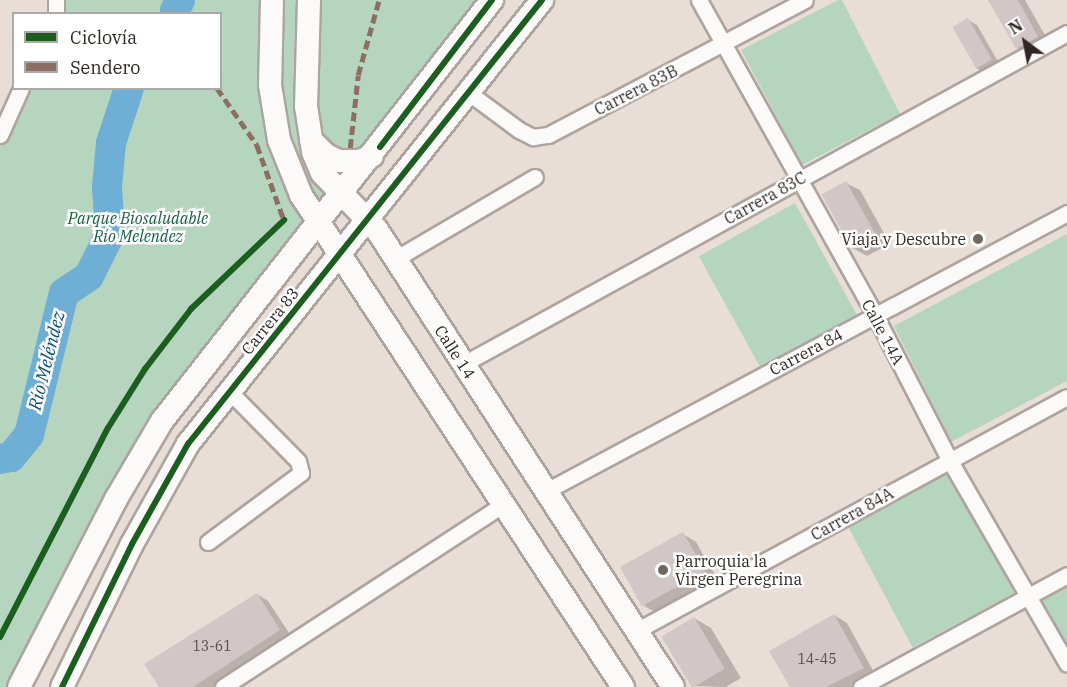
<!DOCTYPE html>
<html>
<head>
<meta charset="utf-8">
<style>
  body { margin:0 }
  #map { position:relative; width:1067px; height:687px; overflow:hidden; background:#e9ddd7; font-family:"IBM Plex Serif",serif }
  div>[style] { position:absolute }
  .green>* { inset:0; background:#b6d5be; transform-origin:0 0 }
  .shadow>* { inset:0; background:#0003 }
  .river>* { height:30px; margin:-15px; padding:0 15px; transform-origin:15px; border-radius:15px; background:#6faed5 }
  .building>* { inset:0; background:#d1c7c6; transform-origin:0 0 }
  .roads { filter:drop-shadow(2px 0 #aea49f) drop-shadow(-2px 0 #aea49f) drop-shadow(0 2px #aea49f) drop-shadow(0 -2px #aea49f) }
  .street>* { height:15px; margin:-7.5px; padding:0 7.5px; transform-origin:7.5px; border-radius:7.5px; background:#fcfaf9 }
  .secondary>* { height:22px; margin:-11px; padding:0 11px; transform-origin:11px; border-radius:11px; background:#fcfaf9 }
  .quiet>* { height:4.5px; margin-top:-2.25px; transform-origin:0; background:repeating-linear-gradient(90deg,#8d6e63 0 9px,transparent 0 13.5px) }
  .cycleway>* { height:6px; margin:-3px; padding:0 3px; transform-origin:3px; border-radius:3px; background:#1b5e20 }
  .dots>* { width:16px; height:16px; translate:-50% -50%; box-sizing:border-box; border:3px solid #fff; border-radius:50% }
  span { translate:-50% -50%; white-space:nowrap; text-align:center; line-height:1.15; -webkit-text-stroke:5px #fff; paint-order:stroke }
  .number-label { font-size:14px; color:#584f4c }
  .number-label span { -webkit-text-stroke-width:0 }
  .street-label { font-size:16px; color:#2f2723 }
  .park-label { font-size:16px; color:#156240; font-style:italic }
  .poi-label { font-size:16px; color:#2f2723 }
  .right { translate:-100% -50%; text-align:right }
  .left { translate:0 -50%; text-align:left }
  .water-label { font-size:18px; color:#075279; font-style:italic }
  .legend { position:absolute; left:12px; top:12px; width:210px; height:78px; box-sizing:border-box; background:#fff; border:2px solid #aca9a7; margin:0; padding:8px 10px; list-style:none; font-size:18px; color:#2f2723 }
  .legend li { display:flex; align-items:center; gap:12px; height:30px }
  .legend b { width:30px; border:2px solid #aca9a7 }
  .north { position:absolute; left:995px; top:12px; width:60px; height:60px; -webkit-text-stroke:4px #fff; paint-order:stroke; rotate:328deg; font-size:16px; font-weight:700; line-height:24px; text-align:center; color:#2f2723 }
  .north::after { content:''; display:block; margin:auto; width:21px; height:27px; background:#2f2723; clip-path:polygon(50% 0,100% 100%,50% 72%,0 100%) }
</style>
</head>
<body>
<div id="map">
  <div class="green">
    <div style="clip-path:polygon(56px 0,492px 0,182px 394px,19px 687px,0 687px,0 135px,21px 89px,220px 88px,220px 14px,56px 13px)"></div>
    <div style="clip-path:polygon(838px 0,842px 0,900px 114px,802px 165px,741px 50px)"></div>
    <div style="left:795px;top:203px;width:132px;height:110px;rotate:61deg"></div>
    <div style="clip-path:polygon(1067px 234px,1067px 381px,951px 442px,894px 326px)"></div>
    <div style="left:950px;top:471px;width:138px;height:116px;rotate:62deg"></div>
    <div style="clip-path:polygon(1067px 575px,1067px 664px,1029px 595px)"></div>
  </div>
  <div class="shadow">
    <div style="clip-path:polygon(990px 0,1025px 0,1050px 44px,1030px 56px,1017px 48px)"></div>
    <div style="clip-path:polygon(968px 20px,977px 25px,1000px 65px,985px 73px,976px 68px)"></div>
    <div style="clip-path:polygon(846px 183px,860px 190px,890px 244px,867px 256px,854px 249px)"></div>
    <div style="clip-path:polygon(683px 534px,696px 542px,717px 578px,657px 613px,644px 606px)"></div>
    <div style="clip-path:polygon(257px 594px,268px 601px,291px 636px,214px 687px,161px 687px)"></div>
    <div style="clip-path:polygon(834px 615px,847px 623px,876px 676px,853px 687px,792px 687px)"></div>
    <div style="clip-path:polygon(694px 618px,711px 628px,741px 678px,726px 687px,693px 686px)"></div>
  </div>
  <div class="river">
    <div style="left:175px;top:10px;width:11px;rotate:-63deg"></div>
    <div style="left:0;top:459px;width:11px;rotate:-10deg"></div>
    <div style="left:11px;top:457px;width:28px;rotate:-51deg"></div>
    <div style="left:29px;top:435px;width:146px;rotate:-76.2deg"></div>
    <div style="left:64px;top:293px;width:30px;rotate:-34deg"></div>
    <div style="left:89px;top:276px;width:47px;rotate:-63.4deg"></div>
    <div style="left:110px;top:234px;width:47px;rotate:-93.7deg"></div>
    <div style="left:107px;top:187px;width:44px;rotate:-84.8deg"></div>
    <div style="left:111px;top:143px;width:58px;rotate:-71.9deg"></div>
  </div>
  <div class="building">
    <div style="clip-path:polygon(988px 0,1018px 0,1038px 37px,1016px 49px)"></div>
    <div style="left:968px;top:18px;width:48px;height:18px;rotate:60deg"></div>
    <div style="left:846px;top:181px;width:63px;height:28px;rotate:61deg"></div>
    <div style="left:683px;top:532px;width:45px;height:72px;rotate:61deg"></div>
    <div style="clip-path:polygon(257px 593px,280px 630px,193px 687px,159px 687px,144px 664px)"></div>
    <div style="clip-path:polygon(834px 614px,864px 668px,826px 687px,790px 687px,769px 651px)"></div>
    <div style="left:694px;top:617px;width:60px;height:38px;rotate:59deg"></div>
  </div>
  <div class="roads">
    <div class="street">
      <div style="left:699px;top:0;width:361px;rotate:60.8deg"></div>
      <div style="left:875px;top:315px;width:164px;rotate:62.8deg"></div>
      <div style="left:950px;top:461px;width:234px;rotate:60deg"></div>
      <div style="left:56px;top:14px;width:14px;rotate:-90deg"></div>
      <div style="left:469px;top:93px;width:62px;rotate:36.5deg"></div>
      <div style="left:519px;top:130px;width:16px;rotate:27deg"></div>
      <div style="left:533px;top:137px;width:15px;rotate:-8deg"></div>
      <div style="left:548px;top:135px;width:290px;rotate:-27.7deg"></div>
      <div style="left:0;top:135px;width:51px;rotate:-65.9deg"></div>
      <div style="left:395px;top:259px;width:162px;rotate:-30.4deg"></div>
      <div style="left:463px;top:364px;width:689px;rotate:-28.72deg"></div>
      <div style="left:546px;top:491px;width:591px;rotate:-28.08deg"></div>
      <div style="left:208px;top:542px;width:116px;rotate:-36.6deg"></div>
      <div style="left:301px;top:473px;width:12px;rotate:-104deg"></div>
      <div style="left:298px;top:461px;width:97px;rotate:-134.6deg"></div>
      <div style="left:636px;top:631px;width:490px;rotate:-28.5deg"></div>
      <div style="left:223px;top:687px;width:335px;rotate:-33.1deg"></div>
      <div style="left:861px;top:687px;width:234px;rotate:-28.5deg"></div>
    </div>
    <div class="secondary">
      <div style="left:272px;top:0;width:85px;rotate:91.3deg"></div>
      <div style="left:270px;top:85px;width:56px;rotate:80.7deg"></div>
      <div style="left:279px;top:140px;width:59px;rotate:68.2deg"></div>
      <div style="left:301px;top:195px;width:588px;rotate:56.8deg"></div>
      <div style="left:309px;top:0;width:106px;rotate:91.6deg"></div>
      <div style="left:306px;top:106px;width:47px;rotate:81.3deg"></div>
      <div style="left:313px;top:152px;width:23px;rotate:67deg"></div>
      <div style="left:322px;top:173px;width:79px;rotate:46deg"></div>
      <div style="left:377px;top:230px;width:544px;rotate:57.07deg"></div>
      <div style="left:311px;top:140px;width:21px;rotate:45deg"></div>
      <div style="left:326px;top:155px;width:14px;rotate:25deg"></div>
      <div style="left:339px;top:161px;width:20px"></div>
      <div style="left:359px;top:161px;width:14px;rotate:-21deg"></div>
      <div style="left:19px;top:687px;width:212px;rotate:-62.7deg"></div>
      <div style="left:116px;top:499px;width:91px;rotate:-59.5deg"></div>
      <div style="left:162px;top:421px;width:535px;rotate:-51.91deg"></div>
      <div style="left:62px;top:687px;width:159px;rotate:-63.9deg"></div>
      <div style="left:132px;top:544px;width:115px;rotate:-60.8deg"></div>
      <div style="left:188px;top:444px;width:568px;rotate:-51.43deg"></div>
    </div>
  </div>
  <div class="quiet">
    <div style="left:217px;top:88px;width:70px;rotate:54.9deg"></div>
    <div style="left:257px;top:145px;width:80px;rotate:70.2deg"></div>
    <div style="left:350px;top:148px;width:73px;rotate:-83.7deg"></div>
    <div style="left:358px;top:75px;width:78px;rotate:-74.4deg"></div>
  </div>
  <div class="cycleway">
    <div style="left:380px;top:147px;width:185px;rotate:-52.7deg"></div>
    <div style="left:0;top:637px;width:235px;rotate:-62.7deg"></div>
    <div style="left:108px;top:428px;width:70px;rotate:-57.9deg"></div>
    <div style="left:145px;top:369px;width:76px;rotate:-52.5deg"></div>
    <div style="left:191px;top:309px;width:129px;rotate:-43.7deg"></div>
    <div style="left:62px;top:687px;width:159px;rotate:-63.9deg"></div>
    <div style="left:132px;top:544px;width:115px;rotate:-60.8deg"></div>
    <div style="left:188px;top:444px;width:568px;rotate:-51.43deg"></div>
  </div>
  <div class="dots">
    <div style="left:978px;top:239px;background:#706762"></div>
    <div style="left:663px;top:570px;background:#706762"></div>
  </div>
  <div class="number-label">
    <span style="left:212px;top:646px">13-61</span>
    <span style="left:817px;top:659px">14-45</span>
  </div>
  <div class="street-label">
    <span style="left:636px;top:90px;rotate:-27deg">Carrera 83B</span>
    <span style="left:765px;top:198px;rotate:-29deg">Carrera 83C</span>
    <span style="left:270px;top:321px;rotate:-51deg">Carrera 83</span>
    <span style="left:883px;top:332px;rotate:62deg">Calle 14A</span>
    <span style="left:455px;top:352px;rotate:57deg">Calle 14</span>
    <span style="left:806px;top:352px;rotate:-28deg">Carrera 84</span>
    <span style="left:852px;top:514px;rotate:-29deg">Carrera 84A</span>
  </div>
  <div class="park-label">
    <span style="left:138px;top:227px">Parque Biosaludable<br>Río Melendez</span>
  </div>
  <div class="poi-label">
    <span class="right" style="left:966px;top:239px">Viaja y Descubre</span>
    <span class="left" style="left:675px;top:570px">Parroquia la<br>Virgen Peregrina</span>
  </div>
  <div class="water-label">
    <span style="left:47px;top:361px;rotate:-76deg">Río Meléndez</span>
  </div>
  <ul class="legend">
  <li><b style="height:8px;background:#1b5e20"></b>Ciclovía</li>
  <li><b style="height:8px;background:#8d6e63"></b>Sendero</li>
  </ul>
  <div class="north">N</div>
</div>
</body>
</html>
